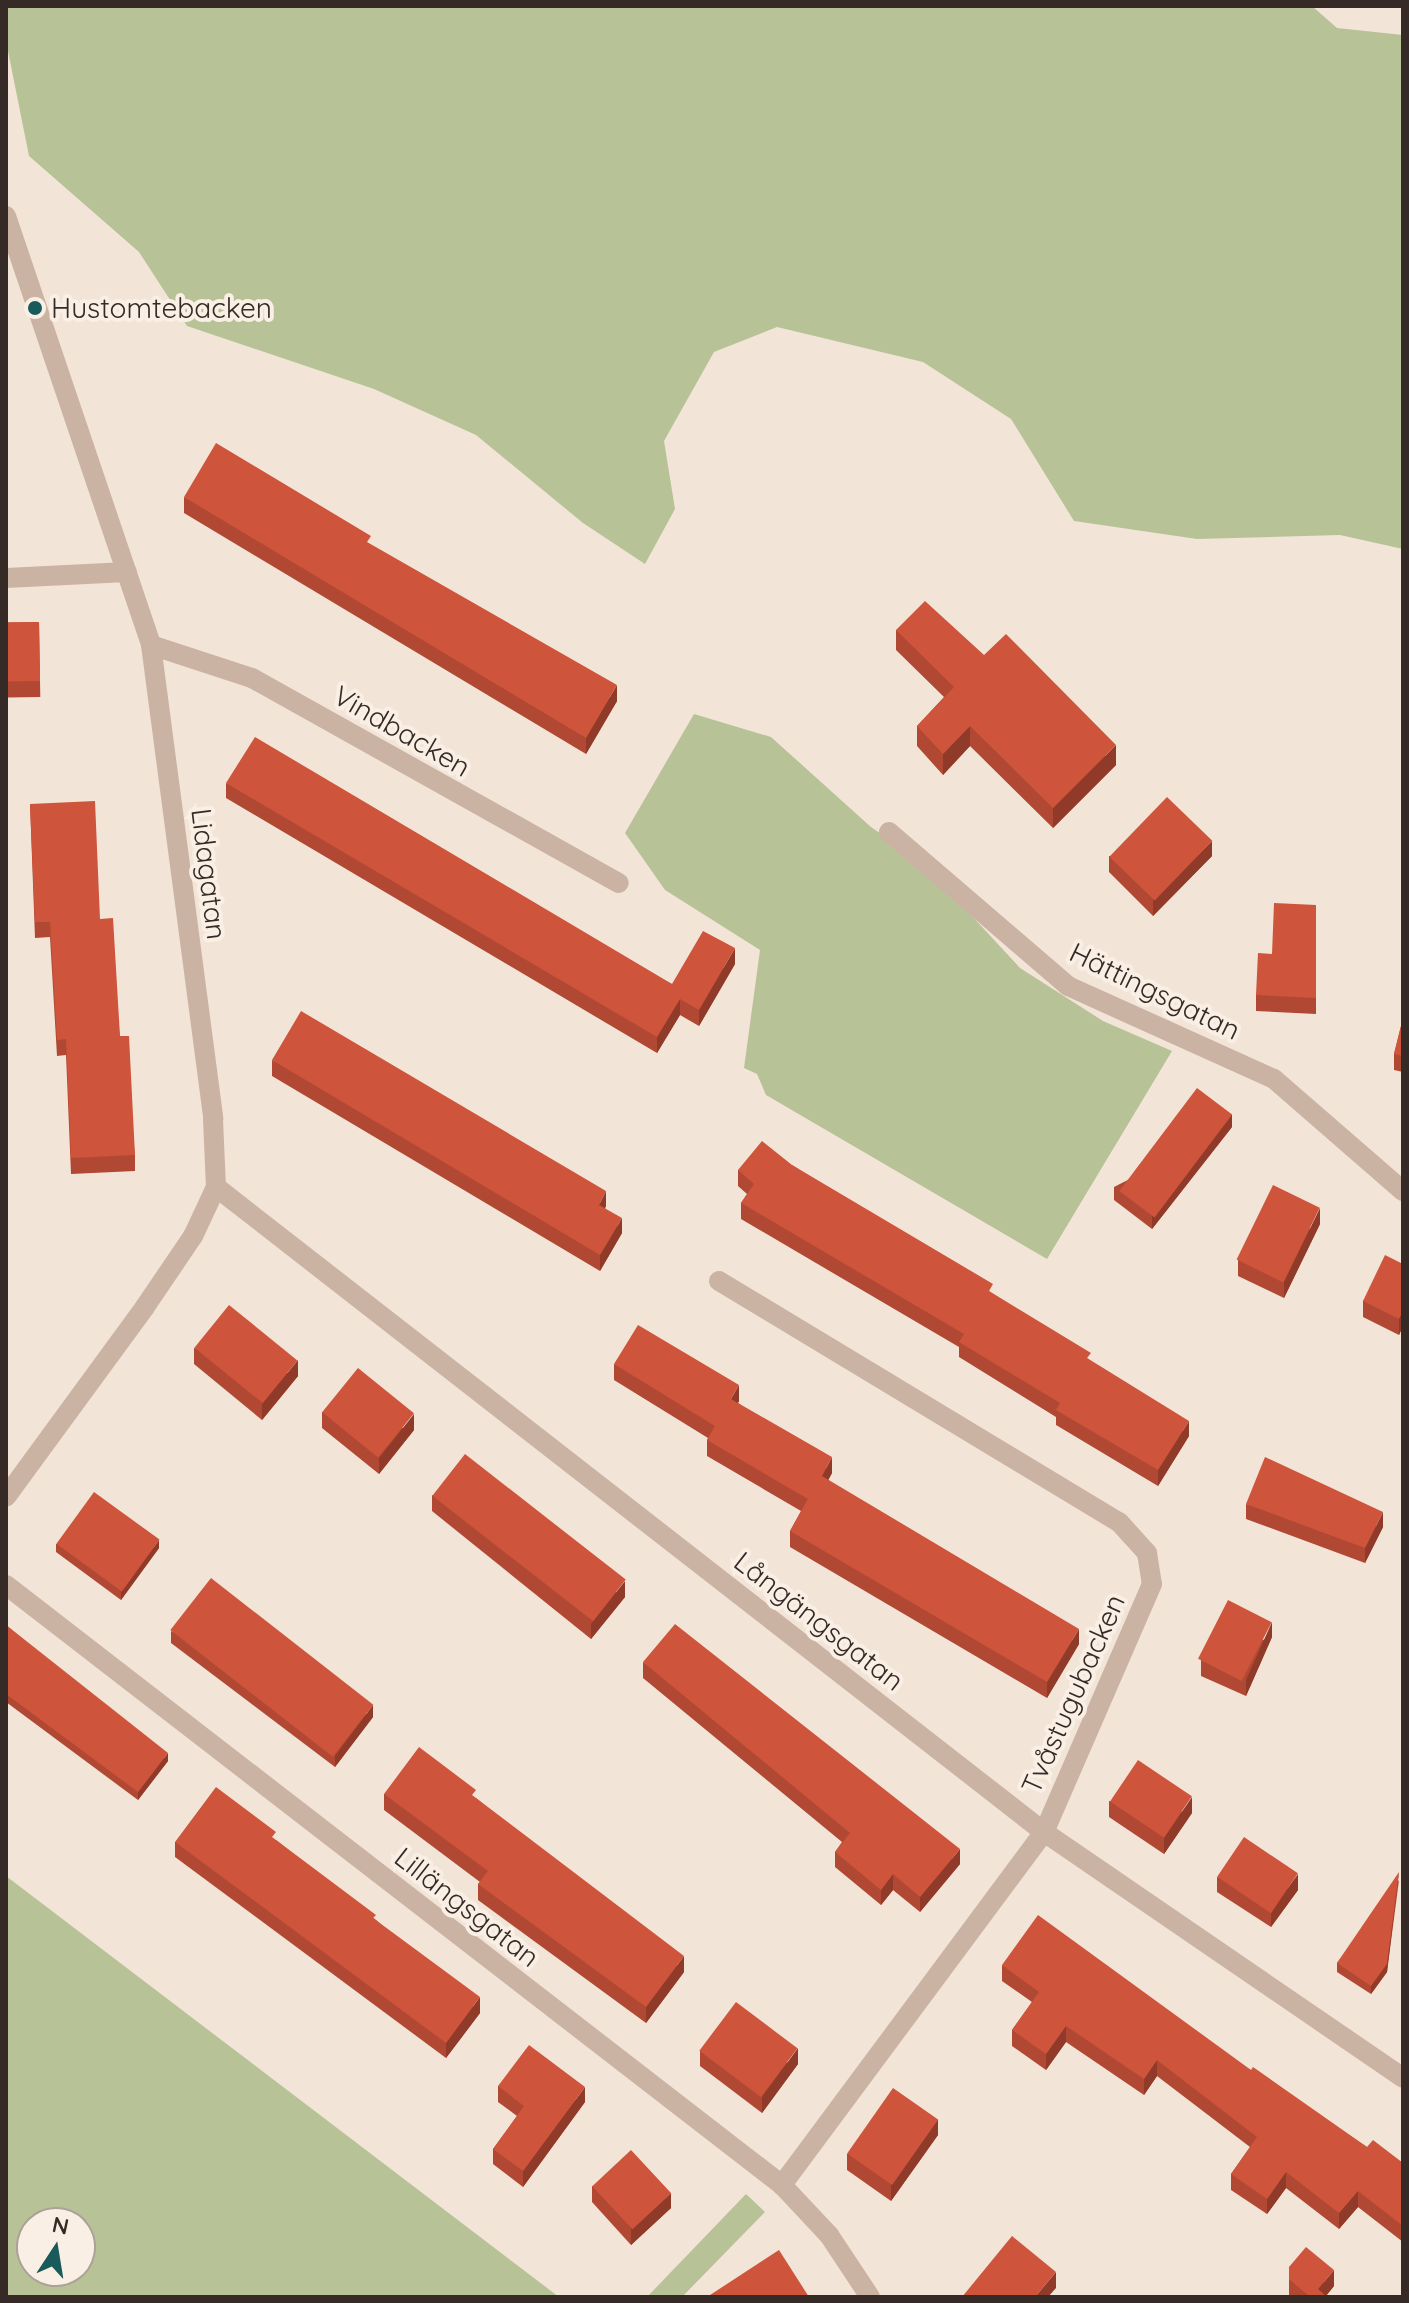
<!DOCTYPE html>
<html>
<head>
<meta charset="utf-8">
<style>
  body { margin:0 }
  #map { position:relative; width:1409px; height:2303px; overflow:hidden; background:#f3e4d8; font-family:Quicksand,sans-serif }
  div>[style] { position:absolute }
  .green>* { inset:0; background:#b7c397 }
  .street>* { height:20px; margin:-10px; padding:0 10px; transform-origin:10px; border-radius:10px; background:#cbb3a3 }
  .wall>* { inset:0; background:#b14833; transform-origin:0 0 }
  .shaded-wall>* { inset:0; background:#903b29 }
  .building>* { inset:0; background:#ce543b; transform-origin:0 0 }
  .dots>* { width:22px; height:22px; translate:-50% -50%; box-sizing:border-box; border:4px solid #faefe5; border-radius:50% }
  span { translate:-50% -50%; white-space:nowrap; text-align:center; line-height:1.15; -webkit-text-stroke:8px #faefe5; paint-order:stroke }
  .poi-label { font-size:28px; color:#362a26 }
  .left { translate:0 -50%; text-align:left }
  .street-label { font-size:28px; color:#362a26 }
  .frame { position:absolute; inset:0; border:8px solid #362a26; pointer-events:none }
  .north { position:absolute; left:16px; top:2207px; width:80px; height:80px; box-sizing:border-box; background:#faefe5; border:2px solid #aca099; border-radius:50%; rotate:12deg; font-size:22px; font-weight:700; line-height:32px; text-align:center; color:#362a26 }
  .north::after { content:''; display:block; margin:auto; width:28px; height:36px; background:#195a5a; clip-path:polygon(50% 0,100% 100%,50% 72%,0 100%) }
</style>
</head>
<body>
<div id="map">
  <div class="green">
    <div style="clip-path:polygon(6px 6px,1312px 6px,1337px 28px,1403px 35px,1403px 549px,1340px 535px,1197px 539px,1074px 521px,1011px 419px,923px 362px,777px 327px,714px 352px,664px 441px,675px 509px,645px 564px,583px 523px,476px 435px,374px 389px,187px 326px,139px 252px,29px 156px,6px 41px)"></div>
    <div style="clip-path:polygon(694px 714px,771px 737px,871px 827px,922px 862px,1020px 968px,1103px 1021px,1172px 1051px,1047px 1259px,766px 1095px,757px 1074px,744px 1068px,760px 950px,665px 890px,625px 833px)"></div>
    <div style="clip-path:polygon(evenodd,6px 1876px,559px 2297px,6px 2297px,6px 1876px,32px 2223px,80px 2223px,80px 2271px,32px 2271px,32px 2223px)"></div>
    <div style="clip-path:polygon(746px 2194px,765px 2212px,682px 2297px,647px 2297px)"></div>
  </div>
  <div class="street">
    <div style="left:6px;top:216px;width:453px;rotate:71.3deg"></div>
    <div style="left:151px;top:645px;width:478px;rotate:82.5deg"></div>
    <div style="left:213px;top:1119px;width:68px;rotate:87.5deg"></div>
    <div style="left:216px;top:1187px;width:54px;rotate:115.1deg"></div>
    <div style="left:193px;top:1236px;width:86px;rotate:124.1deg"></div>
    <div style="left:145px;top:1307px;width:235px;rotate:126.2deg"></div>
    <div style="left:6px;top:578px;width:121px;rotate:-2.8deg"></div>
    <div style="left:151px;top:645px;width:106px;rotate:18.1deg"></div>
    <div style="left:252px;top:678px;width:420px;rotate:29.2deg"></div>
    <div style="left:889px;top:832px;width:236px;rotate:40.7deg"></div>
    <div style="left:1068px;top:986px;width:226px;rotate:24.3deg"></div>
    <div style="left:1274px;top:1079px;width:171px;rotate:41deg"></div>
    <div style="left:216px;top:1187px;width:1050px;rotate:37.92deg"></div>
    <div style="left:1044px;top:1832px;width:435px;rotate:34.4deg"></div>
    <div style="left:719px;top:1281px;width:467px;rotate:31.1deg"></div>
    <div style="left:1119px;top:1522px;width:42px;rotate:47.9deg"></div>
    <div style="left:1147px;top:1553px;width:31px;rotate:81deg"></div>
    <div style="left:1152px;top:1584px;width:270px;rotate:113.5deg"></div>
    <div style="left:1044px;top:1832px;width:440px;rotate:126.6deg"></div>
    <div style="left:6px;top:1585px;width:981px;rotate:37.71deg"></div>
    <div style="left:782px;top:2185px;width:69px;rotate:46.8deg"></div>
    <div style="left:829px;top:2235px;width:74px;rotate:56.5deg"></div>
  </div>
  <div class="wall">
    <div style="clip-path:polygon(184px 497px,617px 701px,586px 754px,184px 513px)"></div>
    <div style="left:39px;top:622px;width:75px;height:33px;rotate:89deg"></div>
    <div style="clip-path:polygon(896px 630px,984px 655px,1116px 765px,1053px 828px,970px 746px,943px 775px,917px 746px,917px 726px,944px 697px,896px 650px)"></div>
    <div style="clip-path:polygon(226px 783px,672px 984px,735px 964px,699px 1026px,680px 1015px,657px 1053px,226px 798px)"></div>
    <div style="clip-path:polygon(30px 804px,100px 919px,120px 1036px,135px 1155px,135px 1171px,71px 1174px,66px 1055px,57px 1056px,50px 937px,35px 938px)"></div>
    <div style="clip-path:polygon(1109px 856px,1212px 856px,1153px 916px,1109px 872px)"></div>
    <div style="clip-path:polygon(1316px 905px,1316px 1014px,1256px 1011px,1256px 995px,1272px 954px)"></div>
    <div style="clip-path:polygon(1403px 1018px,1403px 1072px,1394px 1070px,1394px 1054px)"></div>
    <div style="clip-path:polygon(272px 1060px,606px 1206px,605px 1208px,622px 1233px,600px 1271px,272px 1076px)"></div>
    <div style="clip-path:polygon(1232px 1127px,1152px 1229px,1114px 1200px,1114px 1187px)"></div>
    <div style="clip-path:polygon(792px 1165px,993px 1294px,1091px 1361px,1189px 1436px,1158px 1486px,1056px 1425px,1056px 1417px,959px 1357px,959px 1347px,741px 1219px,741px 1203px,747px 1194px,738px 1186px,738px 1170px)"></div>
    <div style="clip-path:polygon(1320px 1224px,1284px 1298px,1238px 1276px,1238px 1260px)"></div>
    <div style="clip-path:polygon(1403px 1264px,1403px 1326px,1399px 1335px,1363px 1317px,1363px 1301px)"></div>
    <div style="clip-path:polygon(194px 1348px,298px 1376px,262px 1420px,194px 1364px)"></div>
    <div style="clip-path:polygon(614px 1364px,739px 1401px,738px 1403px,832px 1473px,828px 1480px,1079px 1644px,1047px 1698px,790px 1547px,790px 1531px,801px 1511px,707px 1456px,707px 1440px,708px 1438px,614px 1380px)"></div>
    <div style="clip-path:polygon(322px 1412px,414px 1430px,379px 1474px,322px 1428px)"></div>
    <div style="clip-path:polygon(432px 1495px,625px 1597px,591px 1639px,432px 1511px)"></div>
    <div style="clip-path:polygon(1246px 1504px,1383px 1527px,1365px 1563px,1246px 1519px)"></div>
    <div style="clip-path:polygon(56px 1544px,159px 1548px,121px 1600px,56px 1552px)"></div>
    <div style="clip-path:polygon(6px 1625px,168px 1761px,138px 1800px,6px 1702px)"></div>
    <div style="clip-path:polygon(171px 1631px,373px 1717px,335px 1767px,171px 1643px)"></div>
    <div style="clip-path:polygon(1272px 1637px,1246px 1696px,1201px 1676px,1201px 1660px)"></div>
    <div style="clip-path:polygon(643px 1662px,960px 1864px,920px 1912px,893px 1890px,881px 1905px,835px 1867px,835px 1852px,842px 1842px,643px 1678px)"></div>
    <div style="clip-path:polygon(384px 1794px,476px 1798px,684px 1972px,646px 2023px,478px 1900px,478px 1884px,480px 1882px,384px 1810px)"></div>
    <div style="clip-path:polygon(1109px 1801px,1192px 1813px,1164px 1854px,1109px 1817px)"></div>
    <div style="clip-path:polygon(276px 1840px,376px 1920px,480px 2013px,446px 2058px,175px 1857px,175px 1842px)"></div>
    <div style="clip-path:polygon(1217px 1877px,1298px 1890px,1271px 1927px,1217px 1892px)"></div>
    <div style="clip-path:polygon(1399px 1880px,1387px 1972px,1371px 1994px,1337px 1972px,1337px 1963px)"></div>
    <div style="clip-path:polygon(1002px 1965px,1251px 2070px,1367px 2147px,1403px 2163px,1403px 2242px,1358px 2207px,1339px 2229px,1286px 2188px,1267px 2214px,1231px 2190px,1231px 2174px,1250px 2147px,1157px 2076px,1144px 2095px,1066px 2042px,1046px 2070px,1012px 2046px,1012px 2030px,1032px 2002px,1002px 1981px)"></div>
    <div style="clip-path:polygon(700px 2051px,798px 2064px,762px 2113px,700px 2066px)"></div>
    <div style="clip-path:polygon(498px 2086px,585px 2102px,523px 2187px,493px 2164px,493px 2149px,517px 2116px,498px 2102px)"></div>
    <div style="clip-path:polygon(938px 2135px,891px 2201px,847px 2170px,847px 2154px)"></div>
    <div style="clip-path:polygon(592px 2186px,671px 2208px,631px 2245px,592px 2202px)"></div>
    <div style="clip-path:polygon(1289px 2267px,1334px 2286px,1326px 2296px,1327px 2297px,1292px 2297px,1289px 2295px)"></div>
  </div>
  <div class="shaded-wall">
    <div style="clip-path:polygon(617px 685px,617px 701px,586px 754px,586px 738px)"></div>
    <div style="clip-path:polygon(970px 726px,970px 746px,943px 775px,943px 754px)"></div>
    <div style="clip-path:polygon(1116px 745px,1116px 765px,1053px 828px,1053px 808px)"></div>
    <div style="clip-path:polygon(1212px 841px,1212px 856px,1153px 916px,1153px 900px)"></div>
    <div style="clip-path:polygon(735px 948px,735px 964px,699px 1026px,699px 1010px)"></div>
    <div style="clip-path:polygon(680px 999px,680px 1015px,657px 1053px,657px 1037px)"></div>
    <div style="clip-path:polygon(1232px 1114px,1232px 1127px,1152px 1229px,1152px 1216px)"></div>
    <div style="clip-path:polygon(606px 1191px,606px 1206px,599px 1220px,599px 1205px)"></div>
    <div style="clip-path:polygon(1320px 1208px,1320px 1224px,1284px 1298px,1284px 1282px)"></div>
    <div style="clip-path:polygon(622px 1218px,622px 1233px,600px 1271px,600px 1255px)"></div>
    <div style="clip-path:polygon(1403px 1310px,1403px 1326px,1399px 1335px,1399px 1319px)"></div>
    <div style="clip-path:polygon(298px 1360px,298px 1376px,262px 1420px,262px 1404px)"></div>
    <div style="clip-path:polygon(739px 1385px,739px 1401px,731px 1415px,731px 1399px)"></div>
    <div style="clip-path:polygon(414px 1414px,414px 1430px,379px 1474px,379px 1458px)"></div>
    <div style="clip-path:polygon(1189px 1421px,1189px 1436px,1158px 1486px,1158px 1470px)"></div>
    <div style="clip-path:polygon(832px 1457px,832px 1473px,822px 1492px,822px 1476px)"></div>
    <div style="clip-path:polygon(1383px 1512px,1383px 1527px,1365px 1563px,1365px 1548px)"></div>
    <div style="clip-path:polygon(159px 1540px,159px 1548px,121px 1600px,121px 1592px)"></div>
    <div style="clip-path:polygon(625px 1581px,625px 1597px,591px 1639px,591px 1624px)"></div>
    <div style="clip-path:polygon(1272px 1622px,1272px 1637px,1246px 1696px,1246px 1680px)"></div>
    <div style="clip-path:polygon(1079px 1629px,1079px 1644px,1047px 1698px,1047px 1682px)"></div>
    <div style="clip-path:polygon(373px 1705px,373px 1717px,335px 1767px,335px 1756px)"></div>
    <div style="clip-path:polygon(168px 1753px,168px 1761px,138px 1800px,138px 1792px)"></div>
    <div style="clip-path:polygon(1192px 1797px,1192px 1813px,1164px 1854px,1164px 1838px)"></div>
    <div style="clip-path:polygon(960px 1849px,960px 1864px,920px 1912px,920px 1897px)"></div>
    <div style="clip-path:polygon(1399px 1872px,1387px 1972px,1371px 1994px,1371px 1986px)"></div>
    <div style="clip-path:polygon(893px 1874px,893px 1890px,881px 1905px,881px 1890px)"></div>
    <div style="clip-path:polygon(1298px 1874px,1298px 1890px,1271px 1927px,1271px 1911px)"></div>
    <div style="clip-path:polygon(684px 1956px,684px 1972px,646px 2023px,646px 2007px)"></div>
    <div style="clip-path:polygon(480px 1997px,480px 2013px,446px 2058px,446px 2043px)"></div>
    <div style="clip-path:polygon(1066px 2026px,1066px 2042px,1046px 2070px,1046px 2054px)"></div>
    <div style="clip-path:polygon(798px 2048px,798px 2064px,762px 2113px,762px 2097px)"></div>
    <div style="clip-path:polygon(1157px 2060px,1157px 2076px,1144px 2095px,1144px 2079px)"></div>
    <div style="clip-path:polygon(585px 2087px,585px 2102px,523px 2187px,523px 2171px)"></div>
    <div style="clip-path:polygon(938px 2119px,938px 2135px,891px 2201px,891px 2185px)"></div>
    <div style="clip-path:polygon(1286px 2172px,1286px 2188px,1267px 2214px,1267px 2199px)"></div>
    <div style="clip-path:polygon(1358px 2191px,1358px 2207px,1339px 2229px,1339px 2213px)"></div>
    <div style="clip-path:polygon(671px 2193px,671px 2208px,631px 2245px,631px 2229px)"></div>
    <div style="clip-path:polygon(1334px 2270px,1334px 2286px,1325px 2297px,1318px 2289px)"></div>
    <div style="clip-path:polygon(1056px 2272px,1056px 2288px,1048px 2297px,1035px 2297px)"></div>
  </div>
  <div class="building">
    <div style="clip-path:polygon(216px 443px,371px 536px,367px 542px,617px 685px,586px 738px,184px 497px)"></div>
    <div style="clip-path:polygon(925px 601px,984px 655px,1006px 634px,1116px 745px,1053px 808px,970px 726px,943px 754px,917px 726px,954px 687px,896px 630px)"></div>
    <div style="left:39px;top:622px;width:59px;height:33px;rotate:89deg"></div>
    <div style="clip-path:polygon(255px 737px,672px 984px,703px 931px,735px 948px,699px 1010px,680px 999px,657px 1037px,226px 783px)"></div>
    <div style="left:1167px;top:797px;width:63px;height:83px;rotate:44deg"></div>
    <div style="clip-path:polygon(95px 801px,100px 919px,113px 918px,120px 1036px,129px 1036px,135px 1155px,71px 1158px,66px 1039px,57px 1040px,50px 922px,35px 922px,30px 804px)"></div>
    <div style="clip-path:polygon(1274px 903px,1316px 905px,1316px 998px,1256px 995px,1258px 953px,1272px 954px)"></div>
    <div style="clip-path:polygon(301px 1011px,606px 1191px,599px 1205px,622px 1218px,600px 1255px,272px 1060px)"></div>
    <div style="clip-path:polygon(1403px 1018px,1403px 1056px,1394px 1054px)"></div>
    <div style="left:1197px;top:1088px;width:44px;height:129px;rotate:37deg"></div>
    <div style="clip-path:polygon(762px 1141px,792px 1165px,993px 1284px,989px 1291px,1091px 1353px,1087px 1358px,1189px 1421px,1158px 1470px,1056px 1410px,1060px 1403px,959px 1342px,964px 1334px,741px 1203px,754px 1184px,738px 1170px)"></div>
    <div style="left:1273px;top:1185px;width:52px;height:83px;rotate:26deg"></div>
    <div style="clip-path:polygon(1385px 1255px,1403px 1264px,1403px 1310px,1399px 1319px,1363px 1301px)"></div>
    <div style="left:229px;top:1305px;width:88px;height:55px;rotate:39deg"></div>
    <div style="clip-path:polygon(638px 1325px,739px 1385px,731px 1399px,832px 1457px,822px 1476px,1079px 1629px,1047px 1682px,790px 1531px,808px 1499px,707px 1440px,715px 1426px,614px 1364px)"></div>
    <div style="left:358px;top:1368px;width:72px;height:57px;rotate:39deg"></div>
    <div style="left:465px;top:1454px;width:204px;height:53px;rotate:38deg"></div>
    <div style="clip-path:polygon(1265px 1457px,1383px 1512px,1365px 1548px,1246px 1504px)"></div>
    <div style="left:94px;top:1492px;width:81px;height:64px;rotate:36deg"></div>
    <div style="left:211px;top:1578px;width:206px;height:66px;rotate:38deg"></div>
    <div style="left:1228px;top:1600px;width:49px;height:66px;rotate:27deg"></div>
    <div style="clip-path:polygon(675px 1624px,960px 1849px,920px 1897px,893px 1874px,881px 1890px,835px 1852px,850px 1833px,643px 1662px)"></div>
    <div style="clip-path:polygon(6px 1625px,168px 1753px,138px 1792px,6px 1694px)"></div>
    <div style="clip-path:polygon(419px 1747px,476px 1790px,472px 1795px,684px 1956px,646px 2007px,478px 1884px,488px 1871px,384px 1794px)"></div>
    <div style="left:1138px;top:1760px;width:65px;height:50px;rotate:34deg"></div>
    <div style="clip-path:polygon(216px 1787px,276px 1832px,272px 1837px,376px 1915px,373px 1918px,480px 1997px,446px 2043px,175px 1842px)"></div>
    <div style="left:1244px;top:1837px;width:65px;height:48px;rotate:34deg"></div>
    <div style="clip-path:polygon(1399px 1872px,1387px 1964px,1371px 1986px,1337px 1963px)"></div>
    <div style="clip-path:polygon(1038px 1915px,1251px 2070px,1253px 2067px,1367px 2147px,1373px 2140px,1403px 2163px,1403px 2226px,1358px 2191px,1339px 2213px,1286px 2172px,1267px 2199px,1231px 2174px,1257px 2137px,1157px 2060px,1144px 2079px,1066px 2026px,1046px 2054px,1012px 2030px,1039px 1992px,1002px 1965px)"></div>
    <div style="left:736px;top:2002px;width:77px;height:61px;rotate:37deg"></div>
    <div style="clip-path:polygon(529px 2045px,585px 2087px,523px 2171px,493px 2149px,524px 2106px,498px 2086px)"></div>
    <div style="left:893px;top:2088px;width:55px;height:80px;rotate:35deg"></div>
    <div style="left:631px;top:2150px;width:59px;height:53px;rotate:47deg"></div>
    <div style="clip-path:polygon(1012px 2236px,1056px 2272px,1035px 2297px,962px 2297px)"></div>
    <div style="clip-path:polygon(1306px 2247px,1334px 2270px,1318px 2289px,1327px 2297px,1310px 2297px,1289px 2279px,1289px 2267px)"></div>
    <div style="clip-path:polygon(779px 2250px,809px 2297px,707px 2297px)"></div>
  </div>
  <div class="dots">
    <div style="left:35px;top:308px;background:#195a5a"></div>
  </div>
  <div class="poi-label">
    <span class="left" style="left:51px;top:308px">Hustomtebacken</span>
  </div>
  <div class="street-label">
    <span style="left:402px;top:731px;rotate:30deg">Vindbacken</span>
    <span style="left:209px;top:874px;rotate:83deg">Lidagatan</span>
    <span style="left:1155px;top:991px;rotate:26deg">Hättingsgatan</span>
    <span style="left:819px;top:1621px;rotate:38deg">Långängsgatan</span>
    <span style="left:1073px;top:1694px;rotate:-66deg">Tvåstugubacken</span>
    <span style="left:467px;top:1907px;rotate:38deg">Lillängsgatan</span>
  </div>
  <div class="frame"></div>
  <div class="north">N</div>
</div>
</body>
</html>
